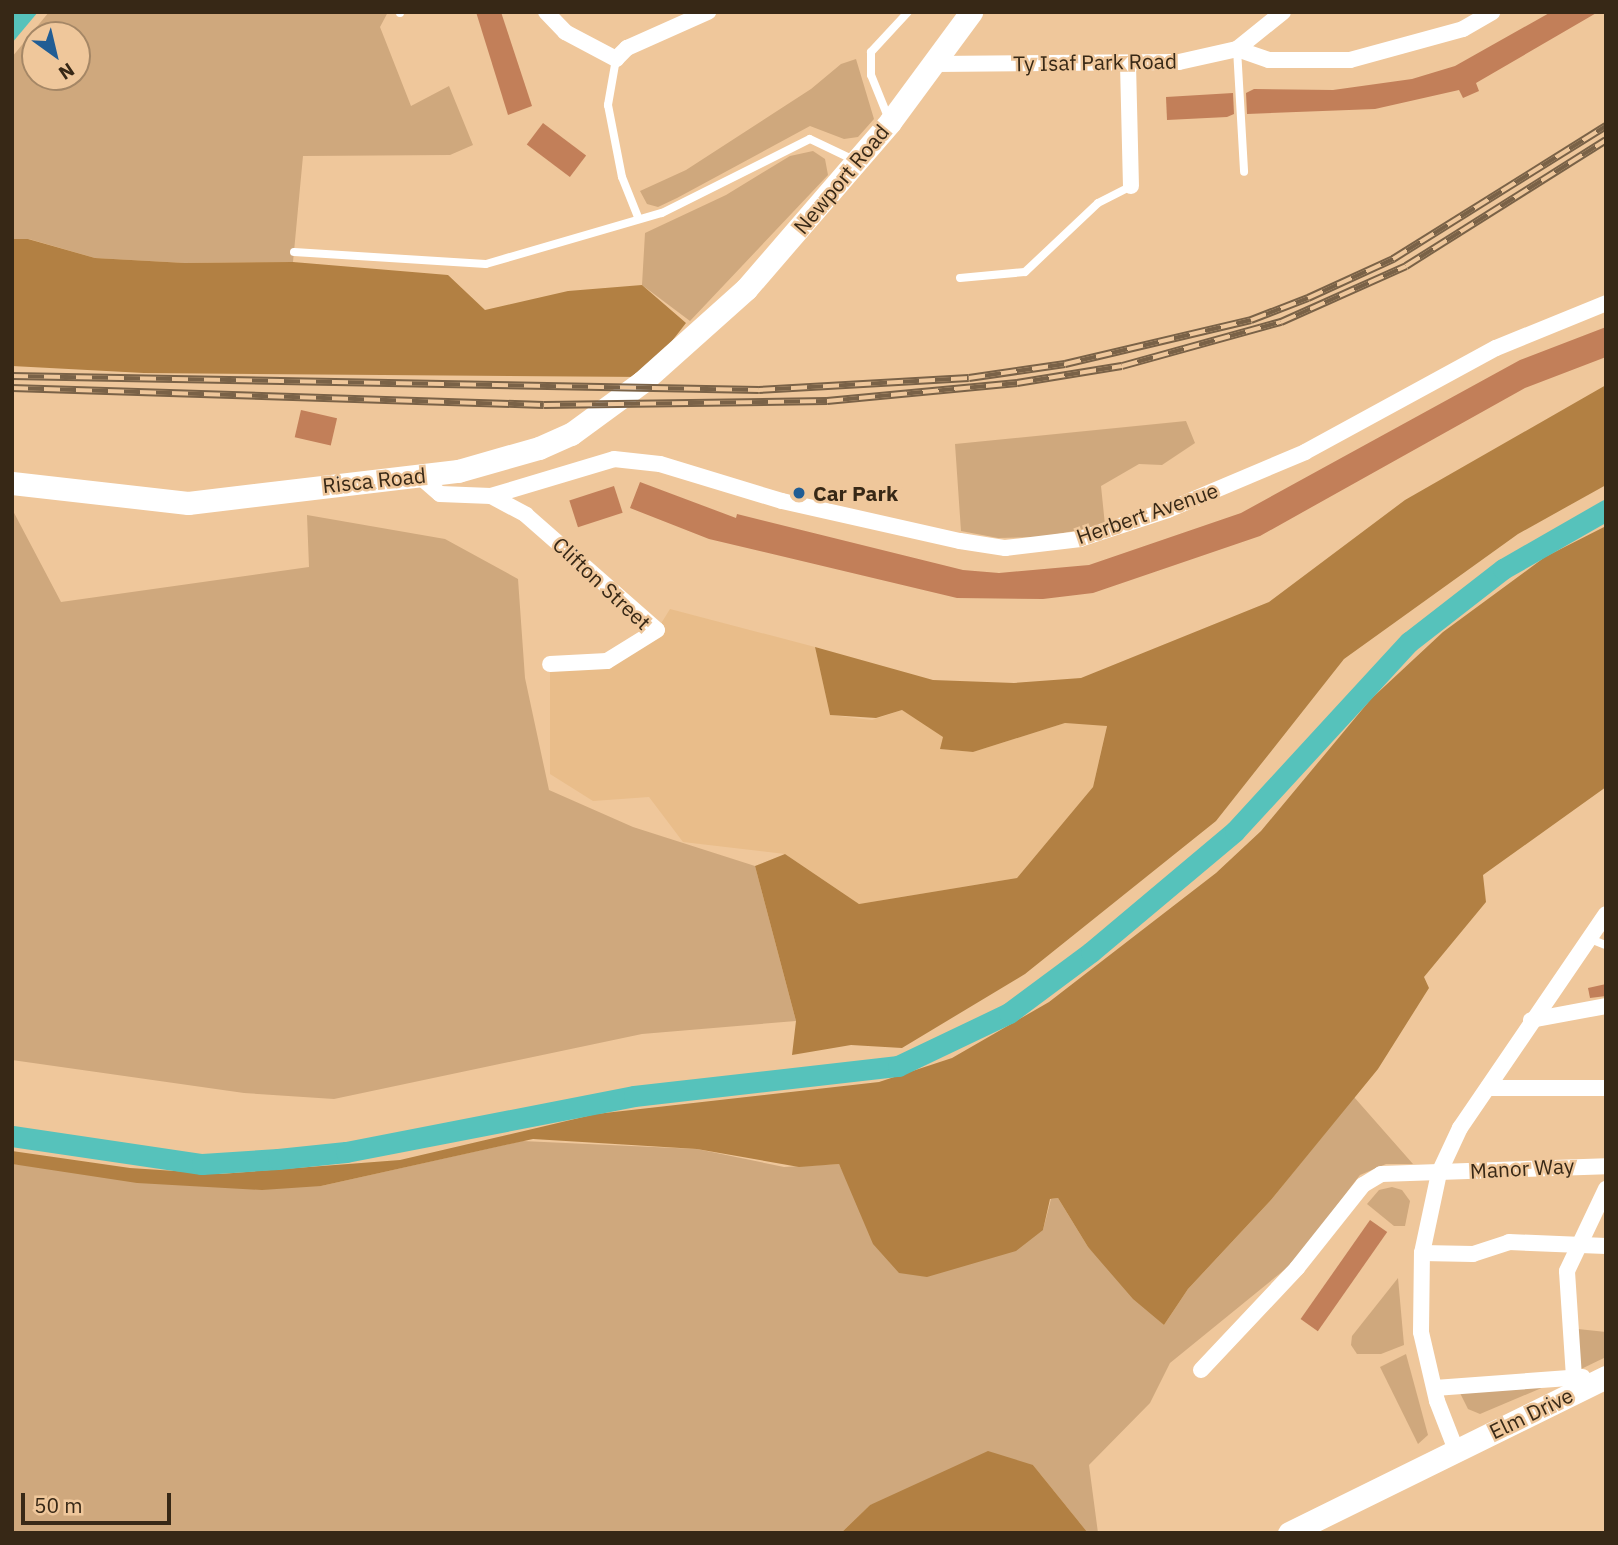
<!DOCTYPE html>
<html>
<head>
<meta charset="utf-8">
<style>
  body { margin:0 }
  #map { position:relative; width:1618px; height:1545px; overflow:hidden; background:#efc79b; font-family:"IBM Plex Sans",sans-serif }
  div>[style] { position:absolute }
  .built>* { inset:0; background:#e9bd8a }
  .green>* { inset:0; background:#cfa87d }
  .forest>* { inset:0; background:#b28043 }
  .water>* { inset:0; background:#56c2bb }
  .canal>* { height:21px; margin:-10.5px; padding:0 10.5px; transform-origin:10.5px; border-radius:10.5px; background:#56c2bb }
  .building>* { inset:0; background:#c27f59; transform-origin:0 0 }
  .lane>* { height:8px; margin:-4px; padding:0 4px; transform-origin:4px; border-radius:4px; background:#fff }
  .street>* { height:16px; margin:-8px; padding:0 8px; transform-origin:8px; border-radius:8px; background:#fff }
  .secondary>* { height:23px; margin:-11.5px; padding:0 11.5px; transform-origin:11.5px; border-radius:11.5px; background:#fff }
  .rail>* { height:8px; margin-top:-4px; transform-origin:0; background:repeating-linear-gradient(90deg,#efc79b 0 16px,#7a6247 0 32px); box-sizing:border-box; border-block:2px solid #7a6247 }
  .dots>* { width:19px; height:19px; translate:-50% -50%; box-sizing:border-box; border:4px solid #efc79b; border-radius:50% }
  span { translate:-50% -50%; white-space:nowrap; text-align:center; line-height:1.15; -webkit-text-stroke:5px #efc79b; paint-order:stroke }
  .street-label { font-size:21px; color:#372816 }
  .poi-label { font-size:21px; color:#372816; font-weight:700 }
  .left { translate:0 -50%; text-align:left }
  .frame { position:absolute; inset:0; border:14px solid #372816; pointer-events:none }
  .north { position:absolute; left:21px; top:21px; width:70px; height:70px; box-sizing:border-box; background:#efc79b; border:2px solid #a58766; border-radius:50%; rotate:146deg; font-size:19px; font-weight:700; line-height:28px; text-align:center; color:#372816 }
  .north::after { content:''; display:block; margin:auto; width:24px; height:32px; background:#215d94; clip-path:polygon(50% 0,100% 100%,50% 72%,0 100%) }
  .scale { position:absolute; left:21px; top:1493px; width:150px; height:32px; box-sizing:border-box; border:4px solid #372816; border-top:0; padding-left:9px; font-size:21px; line-height:24px; white-space:nowrap; color:#372816; -webkit-text-stroke:5px #efc79b; paint-order:stroke }
</style>
</head>
<body>
<div id="map">
  <div class="built">
    <div style="clip-path:polygon(670px 609px,815px 647px,830px 715px,872px 720px,902px 710px,944px 734px,941px 749px,973px 752px,1065px 723px,1107px 725px,1093px 787px,1017px 878px,859px 904px,785px 854px,683px 842px,649px 797px,593px 801px,550px 774px,550px 664px,607px 661px,657px 630px)"></div>
  </div>
  <div class="green">
    <div style="clip-path:polygon(evenodd,49px 12px,388px 12px,380px 27px,411px 106px,449px 86px,473px 145px,450px 155px,303px 156px,293px 262px,185px 263px,95px 258px,29px 239px,12px 239px,12px 57px,49px 12px,35px 35px,77px 35px,77px 77px,35px 77px,35px 35px)"></div>
    <div style="clip-path:polygon(856px 59px,874px 119px,858px 137px,844px 139px,810px 126px,677px 198px,658px 207px,647px 204px,640px 191px,686px 170px,811px 89px,841px 64px)"></div>
    <div style="clip-path:polygon(813px 151px,825px 159px,828px 175px,690px 321px,642px 285px,645px 233px,726px 195px,790px 156px)"></div>
    <div style="clip-path:polygon(1186px 421px,1195px 443px,1162px 465px,1139px 464px,1101px 486px,1105px 525px,1042px 537px,998px 538px,961px 531px,955px 444px)"></div>
    <div style="clip-path:polygon(12px 509px,61px 602px,309px 567px,307px 515px,445px 539px,518px 579px,525px 678px,549px 790px,633px 827px,755px 866px,796px 1021px,642px 1034px,334px 1099px,244px 1093px,12px 1060px)"></div>
    <div style="clip-path:polygon(1354px 1097px,1413px 1164px,1386px 1164px,1360px 1175px,1294px 1262px,1170px 1363px,1150px 1403px,1089px 1465px,1098px 1533px,1088px 1533px,1033px 1465px,870px 1505px,841px 1533px,12px 1533px,12px 1164px,321px 1186px,522px 1141px,697px 1149px,784px 1167px,839px 1164px,852px 1191px,1043px 1230px,1051px 1199px,1058px 1198px,1088px 1247px,1164px 1325px,1188px 1289px,1271px 1200px)"></div>
    <div style="clip-path:polygon(1392px 1187px,1402px 1190px,1410px 1201px,1405px 1226px,1394px 1226px,1367px 1204px,1379px 1190px)"></div>
    <div style="clip-path:polygon(1398px 1278px,1404px 1345px,1381px 1354px,1357px 1354px,1351px 1345px,1352px 1336px)"></div>
    <div style="clip-path:polygon(1578px 1329px,1606px 1332px,1606px 1357px,1577px 1371px)"></div>
    <div style="clip-path:polygon(1406px 1354px,1428px 1435px,1418px 1444px,1380px 1367px)"></div>
    <div style="clip-path:polygon(1558px 1381px,1480px 1414px,1468px 1409px,1457px 1387px)"></div>
  </div>
  <div class="forest">
    <div style="clip-path:polygon(12px 239px,28px 239px,95px 258px,185px 263px,293px 262px,448px 275px,485px 310px,568px 291px,642px 285px,686px 323px,644px 377px,144px 373px,12px 366px)"></div>
    <div style="clip-path:polygon(1606px 385px,1606px 485px,1518px 534px,1344px 659px,1216px 821px,1025px 974px,902px 1048px,851px 1045px,792px 1055px,796px 1021px,755px 866px,785px 854px,859px 904px,1017px 878px,1093px 787px,1107px 726px,1065px 723px,973px 752px,940px 749px,943px 737px,902px 710px,876px 718px,830px 715px,815px 647px,933px 680px,1014px 683px,1081px 678px,1269px 602px,1405px 500px)"></div>
    <div style="clip-path:polygon(1606px 526px,1606px 787px,1483px 875px,1486px 902px,1424px 977px,1429px 988px,1378px 1069px,1271px 1200px,1188px 1289px,1164px 1325px,1133px 1299px,1088px 1247px,1058px 1198px,1050px 1199px,1043px 1230px,1016px 1251px,927px 1277px,899px 1273px,873px 1244px,839px 1164px,799px 1167px,697px 1149px,533px 1139px,321px 1186px,262px 1190px,137px 1183px,12px 1164px,12px 1151px,130px 1168px,220px 1174px,400px 1160px,596px 1114px,879px 1082px,952px 1058px,1049px 1002px,1216px 873px,1261px 831px,1371px 699px,1443px 632px,1545px 557px)"></div>
    <div style="clip-path:polygon(988px 1451px,1033px 1465px,1088px 1533px,841px 1533px,870px 1505px)"></div>
  </div>
  <div class="water">
    <div style="clip-path:polygon(12px 12px,38px 12px,12px 43px)"></div>
  </div>
  <div class="canal">
    <div style="left:12px;top:1136px;width:192px;rotate:8.4deg"></div>
    <div style="left:202px;top:1164px;width:76px;rotate:-3.8deg"></div>
    <div style="left:278px;top:1159px;width:68px;rotate:-5.9deg"></div>
    <div style="left:346px;top:1152px;width:293px;rotate:-11deg"></div>
    <div style="left:634px;top:1096px;width:266px;rotate:-6.5deg"></div>
    <div style="left:898px;top:1066px;width:123px;rotate:-25.5deg"></div>
    <div style="left:1009px;top:1013px;width:102px;rotate:-36.6deg"></div>
    <div style="left:1091px;top:952px;width:188px;rotate:-40deg"></div>
    <div style="left:1235px;top:831px;width:257px;rotate:-47.4deg"></div>
    <div style="left:1409px;top:642px;width:119px;rotate:-37.8deg"></div>
    <div style="left:1503px;top:569px;width:119px;rotate:-29.8deg"></div>
  </div>
  <div class="building">
    <div style="clip-path:polygon(476px 12px,501px 12px,532px 106px,508px 115px)"></div>
    <div style="clip-path:polygon(1551px 12px,1598px 12px,1476px 83px,1479px 91px,1463px 98px,1459px 90px,1375px 109px,1247px 114px,1246px 93px,1254px 89px,1333px 90px,1412px 79px,1455px 66px)"></div>
    <div style="clip-path:polygon(1233px 93px,1234px 114px,1227px 117px,1167px 120px,1166px 97px)"></div>
    <div style="left:543px;top:123px;width:54px;height:27px;rotate:37deg"></div>
    <div style="clip-path:polygon(1606px 327px,1606px 357px,1525px 388px,1260px 536px,1093px 593px,1043px 599px,957px 598px,709px 539px,630px 508px,640px 482px,736px 518px,737px 514px,963px 570px,999px 573px,1089px 565px,1241px 513px,1520px 360px)"></div>
    <div style="left:301px;top:410px;width:37px;height:28px;rotate:13deg"></div>
    <div style="left:614px;top:486px;width:28px;height:47px;rotate:72deg"></div>
    <div style="clip-path:polygon(1606px 984px,1606px 996px,1590px 998px,1588px 988px)"></div>
    <div style="left:1370px;top:1220px;width:21px;height:121px;rotate:35deg"></div>
  </div>
  <div class="lane">
    <div style="left:400px;top:12px;width:1px;rotate:90deg"></div>
    <div style="left:1237px;top:49px;width:123px;rotate:86.7deg"></div>
    <div style="left:616px;top:59px;width:47px;rotate:99.9deg"></div>
    <div style="left:608px;top:105px;width:73px;rotate:79deg"></div>
    <div style="left:622px;top:177px;width:43px;rotate:68.2deg"></div>
    <div style="left:888px;top:117px;width:45px;rotate:-112deg"></div>
    <div style="left:871px;top:75px;width:23px;rotate:-90deg"></div>
    <div style="left:871px;top:52px;width:54px;rotate:-47.2deg"></div>
    <div style="left:294px;top:252px;width:192px;rotate:3.6deg"></div>
    <div style="left:486px;top:264px;width:183px;rotate:-16.2deg"></div>
    <div style="left:662px;top:213px;width:165px;rotate:-26.6deg"></div>
    <div style="left:810px;top:139px;width:49px;rotate:25.5deg"></div>
    <div style="left:960px;top:278px;width:65px;rotate:-5.3deg"></div>
    <div style="left:1025px;top:272px;width:100px;rotate:-43.4deg"></div>
    <div style="left:1098px;top:203px;width:37px;rotate:-27deg"></div>
    <div style="left:1588px;top:938px;width:18px;rotate:22deg"></div>
  </div>
  <div class="street">
    <div style="left:546px;top:12px;width:28px;rotate:46deg"></div>
    <div style="left:565px;top:32px;width:58px;rotate:27.9deg"></div>
    <div style="left:616px;top:59px;width:16px;rotate:-45deg"></div>
    <div style="left:627px;top:48px;width:89px;rotate:-24deg"></div>
    <div style="left:1237px;top:49px;width:59px;rotate:-38.8deg"></div>
    <div style="left:936px;top:64px;width:243px;rotate:-0.5deg"></div>
    <div style="left:1179px;top:62px;width:59px;rotate:-12.6deg"></div>
    <div style="left:1237px;top:49px;width:34px;rotate:19deg"></div>
    <div style="left:1269px;top:60px;width:81px"></div>
    <div style="left:1350px;top:60px;width:117px;rotate:-15.3deg"></div>
    <div style="left:1463px;top:29px;width:34px;rotate:-30deg"></div>
    <div style="left:1128px;top:64px;width:122px;rotate:88.6deg"></div>
    <div style="left:418px;top:475px;width:29px;rotate:41deg"></div>
    <div style="left:440px;top:494px;width:51px;rotate:2.2deg"></div>
    <div style="left:491px;top:496px;width:128px;rotate:-16.7deg"></div>
    <div style="left:614px;top:459px;width:46px;rotate:6.2deg"></div>
    <div style="left:660px;top:464px;width:127px;rotate:16.9deg"></div>
    <div style="left:782px;top:501px;width:182px;rotate:12.7deg"></div>
    <div style="left:960px;top:541px;width:46px;rotate:8.8deg"></div>
    <div style="left:1005px;top:548px;width:76px;rotate:-6.8deg"></div>
    <div style="left:1080px;top:539px;width:93px;rotate:-18.2deg"></div>
    <div style="left:1168px;top:510px;width:149px;rotate:-22.9deg"></div>
    <div style="left:1305px;top:452px;width:217px;rotate:-28.6deg"></div>
    <div style="left:1496px;top:348px;width:119px;rotate:-22.2deg"></div>
    <div style="left:491px;top:496px;width:40px;rotate:28deg"></div>
    <div style="left:526px;top:515px;width:174px;rotate:41.3deg"></div>
    <div style="left:657px;top:630px;width:59px;rotate:148.2deg"></div>
    <div style="left:607px;top:661px;width:57px;rotate:177deg"></div>
    <div style="left:1531px;top:1020px;width:76px;rotate:-10.6deg"></div>
    <div style="left:1488px;top:1088px;width:118px"></div>
    <div style="left:1422px;top:1253px;width:51px;rotate:1.1deg"></div>
    <div style="left:1473px;top:1254px;width:38px;rotate:-18deg"></div>
    <div style="left:1509px;top:1242px;width:97px;rotate:2.4deg"></div>
    <div style="left:1201px;top:1370px;width:140px;rotate:-46.7deg"></div>
    <div style="left:1297px;top:1268px;width:106px;rotate:-51.5deg"></div>
    <div style="left:1363px;top:1185px;width:21px;rotate:-31deg"></div>
    <div style="left:1381px;top:1174px;width:225px;rotate:-2deg"></div>
    <div style="left:1574px;top:1377px;width:106px;rotate:-93.8deg"></div>
    <div style="left:1567px;top:1271px;width:91px;rotate:-64.6deg"></div>
    <div style="left:1435px;top:1388px;width:148px;rotate:-4.3deg"></div>
    <div style="left:1456px;top:1450px;width:53px;rotate:-111.2deg"></div>
    <div style="left:1437px;top:1401px;width:71px;rotate:-103.1deg"></div>
    <div style="left:1421px;top:1332px;width:79px;rotate:-89.3deg"></div>
    <div style="left:1422px;top:1253px;width:82px;rotate:-78deg"></div>
    <div style="left:1439px;top:1173px;width:50px;rotate:-65deg"></div>
    <div style="left:1460px;top:1128px;width:259px;rotate:-55.7deg"></div>
  </div>
  <div class="secondary">
    <div style="left:12px;top:483px;width:177px;rotate:6.5deg"></div>
    <div style="left:188px;top:503px;width:272px;rotate:-6.8deg"></div>
    <div style="left:458px;top:471px;width:84px;rotate:-15.9deg"></div>
    <div style="left:539px;top:448px;width:35px;rotate:-24deg"></div>
    <div style="left:571px;top:434px;width:88px;rotate:-36.2deg"></div>
    <div style="left:642px;top:382px;width:140px;rotate:-41.8deg"></div>
    <div style="left:746px;top:289px;width:221px;rotate:-49.2deg"></div>
    <div style="left:890px;top:122px;width:137px;rotate:-53.6deg"></div>
    <div style="left:1289px;top:1533px;width:353px;rotate:-26.2deg"></div>
  </div>
  <div class="rail">
    <div style="left:12px;top:376px;width:747px;rotate:1.07deg"></div>
    <div style="left:759px;top:390px;width:210px;rotate:-3.3deg"></div>
    <div style="left:969px;top:378px;width:97px;rotate:-8.3deg"></div>
    <div style="left:1065px;top:364px;width:191px;rotate:-13.3deg"></div>
    <div style="left:1251px;top:320px;width:61px;rotate:-21.1deg"></div>
    <div style="left:1308px;top:298px;width:94px;rotate:-24.6deg"></div>
    <div style="left:1393px;top:259px;width:251px;rotate:-32deg"></div>
    <div style="left:12px;top:388px;width:532px;rotate:1.83deg"></div>
    <div style="left:544px;top:405px;width:283px;rotate:-0.8deg"></div>
    <div style="left:827px;top:401px;width:191px;rotate:-5.4deg"></div>
    <div style="left:1017px;top:383px;width:106px;rotate:-9.2deg"></div>
    <div style="left:1122px;top:366px;width:165px;rotate:-15.5deg"></div>
    <div style="left:1281px;top:322px;width:137px;rotate:-24.1deg"></div>
    <div style="left:1406px;top:266px;width:236px;rotate:-32.2deg"></div>
  </div>
  <div class="dots">
    <div style="left:799px;top:493px;background:#215d94"></div>
  </div>
  <div class="street-label">
    <span style="left:1095px;top:62px;rotate:-1deg">Ty Isaf Park Road</span>
    <span style="left:841px;top:179px;rotate:-50deg">Newport Road</span>
    <span style="left:374px;top:480px;rotate:-6deg">Risca Road</span>
    <span style="left:1147px;top:513px;rotate:-19deg">Herbert Avenue</span>
    <span style="left:602px;top:583px;rotate:43deg">Clifton Street</span>
    <span style="left:1522px;top:1168px;rotate:-3deg">Manor Way</span>
    <span style="left:1531px;top:1413px;rotate:-26deg">Elm Drive</span>
  </div>
  <div class="poi-label">
    <span class="left" style="left:813px;top:493px">Car Park</span>
  </div>
  <div class="frame"></div>
  <div class="north">N</div>
  <div class="scale">50 m</div>
</div>
</body>
</html>
